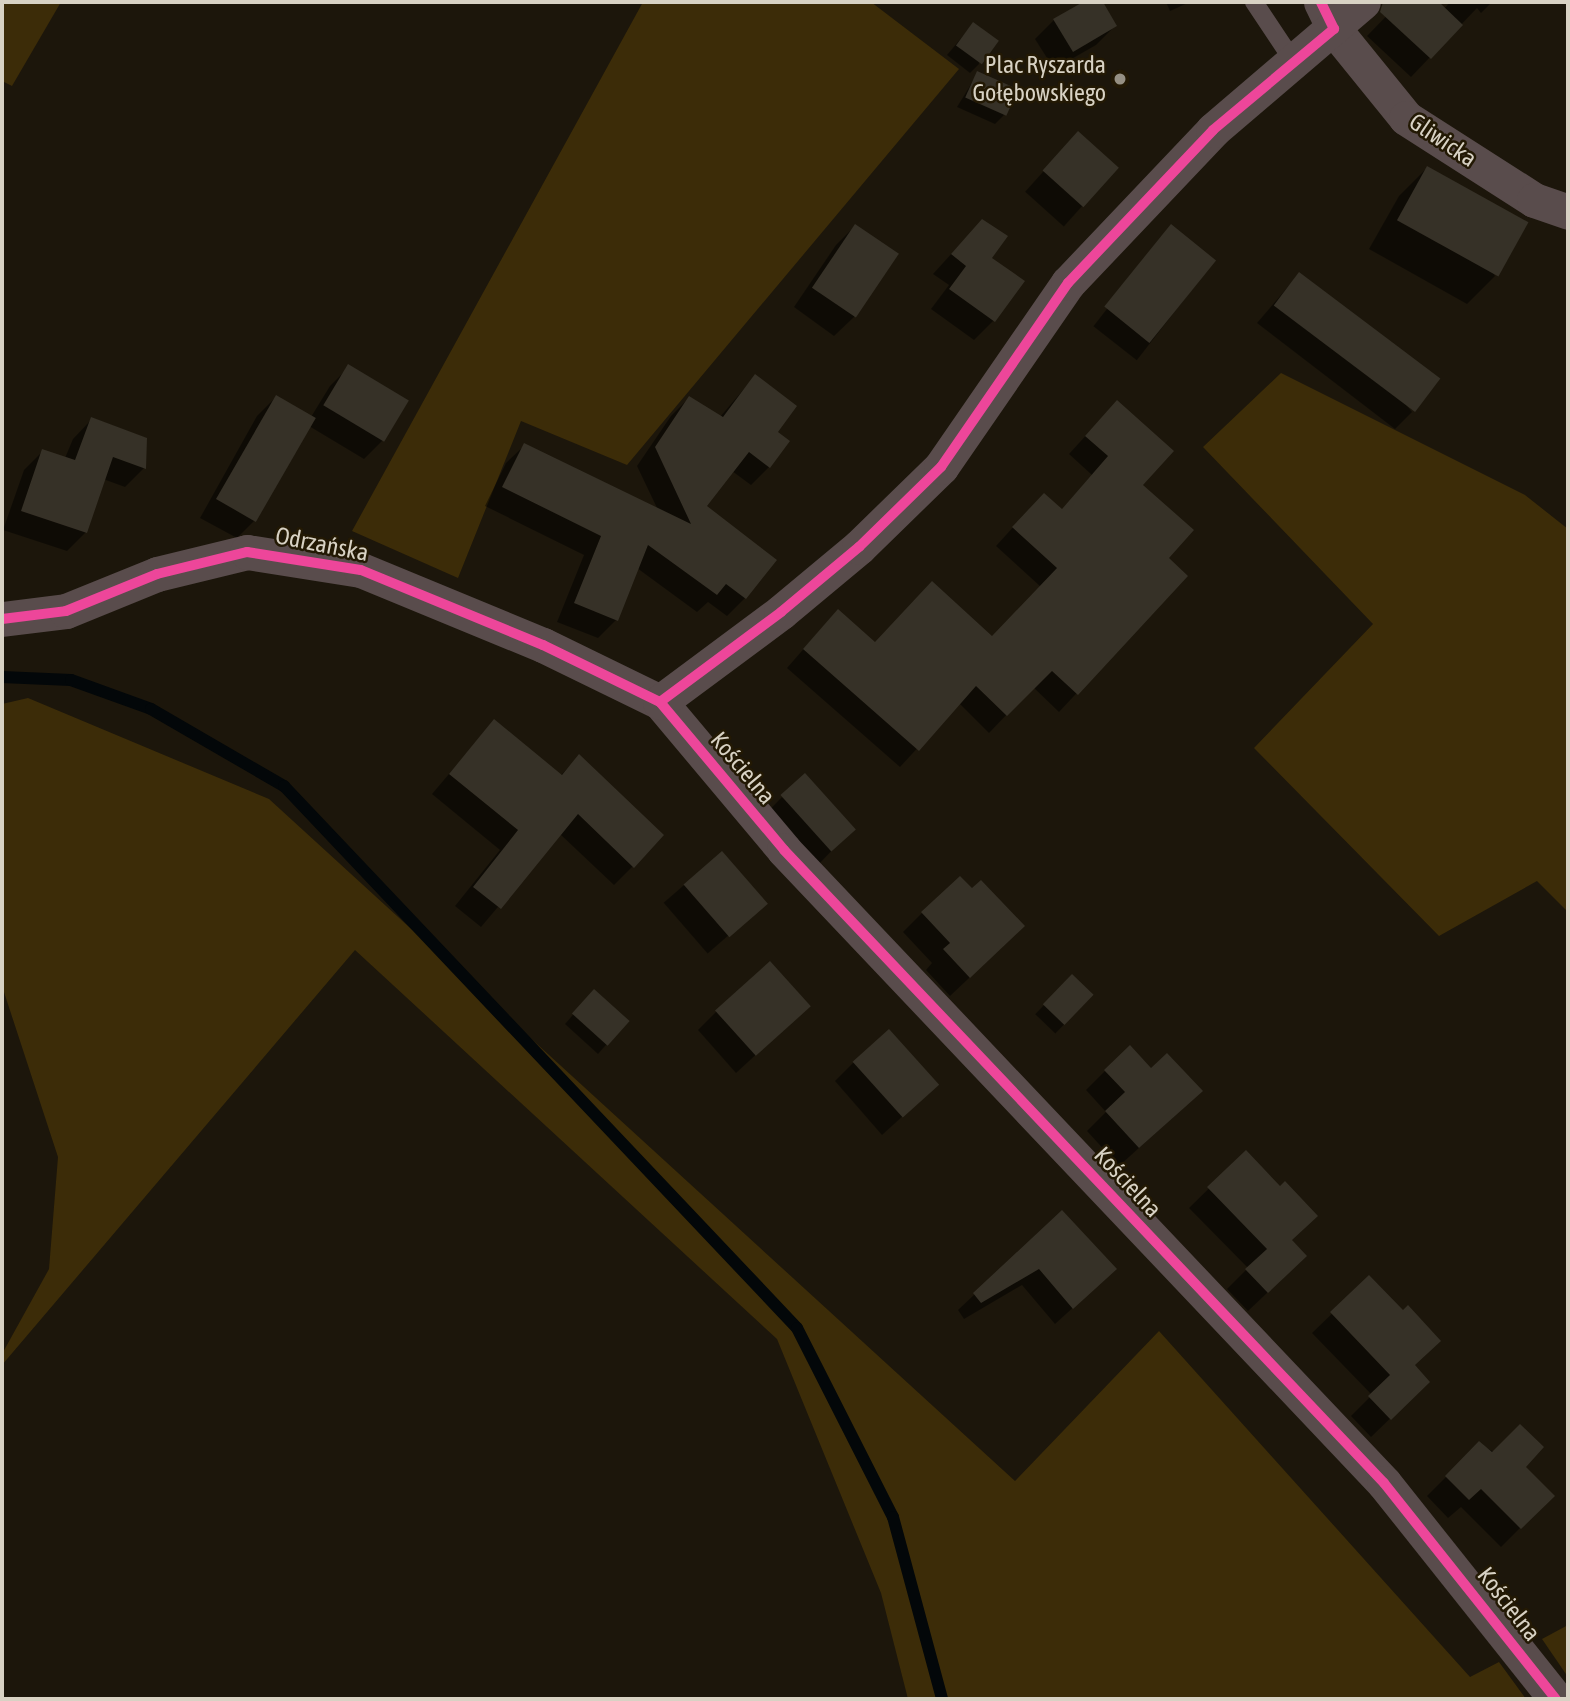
<!DOCTYPE html>
<html>
<head>
<meta charset="utf-8">
<style>
  body { margin:0 }
  #map { position:relative; width:1570px; height:1701px; overflow:hidden; background:#1c160b; font-family:"Asap Condensed",sans-serif }
  div>[style] { position:absolute }
  .green>* { inset:0; background:#3c2c08 }
  .shadow>* { inset:0; background:#0007; transform-origin:0 0 }
  .stream>* { height:12px; margin:-6px; padding:0 6px; transform-origin:6px; border-radius:6px; background:#030709 }
  .building>* { inset:0; background:#363127; transform-origin:0 0 }
  .service>* { height:18px; margin:-9px; padding:0 9px; transform-origin:9px; border-radius:9px; background:#594c4c }
  .minor>* { height:35px; margin:-17.5px; padding:0 17.5px; transform-origin:17.5px; border-radius:17.5px; background:#594c4c }
  .cycleway>* { height:10px; margin:-5px; padding:0 5px; transform-origin:5px; border-radius:5px; background:#ed469a }
  .dots>* { width:19px; height:19px; translate:-50% -50%; box-sizing:border-box; border:4px solid #231904; border-radius:50% }
  span { translate:-50% -50%; white-space:nowrap; text-align:center; line-height:1.15; -webkit-text-stroke:5px #231904; paint-order:stroke }
  .poi-label { font-size:24px; color:#d8d2c4 }
  .right { translate:-100% -50%; text-align:right }
  .street-label { font-size:24px; color:#d8d2c4 }
  .frame { position:absolute; inset:0; border:4px solid #d8d2c4; pointer-events:none }
</style>
</head>
<body>
<div id="map">
  <div class="green">
    <div style="clip-path:polygon(2px 2px,61px 2px,12px 86px,2px 81px)"></div>
    <div style="clip-path:polygon(643px 2px,871px 2px,959px 69px,627px 465px,521px 421px,458px 578px,352px 531px)"></div>
    <div style="clip-path:polygon(1281px 373px,1525px 495px,1568px 529px,1568px 912px,1537px 881px,1439px 936px,1254px 748px,1373px 624px,1203px 447px)"></div>
    <div style="clip-path:polygon(28px 698px,269px 799px,1015px 1481px,1159px 1331px,1470px 1677px,1499px 1662px,1526px 1699px,908px 1699px,881px 1593px,777px 1339px,355px 950px,2px 1365px,2px 1354px,49px 1269px,58px 1157px,2px 986px,2px 704px)"></div>
    <div style="clip-path:polygon(1568px 1625px,1568px 1677px,1542px 1639px)"></div>
  </div>
  <div class="shadow">
    <div style="clip-path:polygon(1086px 2px,1101px 2px,1115px 26px,1096px 45px,1054px 69px,1035px 39px,1054px 20px)"></div>
    <div style="clip-path:polygon(1166px 2px,1190px 2px,1170px 11px)"></div>
    <div style="clip-path:polygon(1400px 2px,1436px 2px,1444px 9px,1450px 2px,1492px 2px,1481px 13px,1477px 8px,1411px 77px,1367px 36px)"></div>
    <div style="clip-path:polygon(973px 24px,979px 64px,970px 73px,947px 55px)"></div>
    <div style="clip-path:polygon(978px 73px,1004px 115px,995px 124px,957px 107px)"></div>
    <div style="left:1078px;top:133px;width:52px;height:79px;rotate:42deg"></div>
    <div style="clip-path:polygon(1427px 168px,1495px 276px,1467px 304px,1369px 249px,1399px 196px)"></div>
    <div style="clip-path:polygon(855px 226px,854px 317px,834px 336px,794px 307px,836px 245px)"></div>
    <div style="left:1171px;top:227px;width:55px;height:126px;rotate:38deg"></div>
    <div style="clip-path:polygon(963px 241px,990px 258px,993px 321px,974px 340px,931px 309px,949px 285px,933px 274px)"></div>
    <div style="clip-path:polygon(1299px 274px,1412px 412px,1395px 429px,1257px 323px)"></div>
    <div style="clip-path:polygon(349px 367px,383px 440px,364px 459px,309px 426px,256px 519px,237px 538px,200px 518px,257px 416px,276px 397px,311px 417px,330px 386px)"></div>
    <div style="clip-path:polygon(755px 376px,776px 432px,769px 467px,751px 485px,732px 471px,705px 506px,745px 598px,727px 616px,708px 602px,697px 612px,637px 568px,616px 620px,598px 638px,557px 622px,584px 555px,485px 506px,506px 463px,525px 445px,658px 510px,637px 466px,671px 416px,689px 398px,720px 417px)"></div>
    <div style="clip-path:polygon(92px 419px,144px 468px,125px 487px,103px 479px,86px 532px,67px 551px,3px 530px,24px 470px,43px 451px,65px 458px,73px 439px)"></div>
    <div style="clip-path:polygon(1100px 420px,1141px 486px,1167px 558px,1186px 576px,1059px 712px,1033px 687px,989px 733px,959px 703px,900px 767px,787px 668px,821px 629px,874px 644px,991px 638px,1041px 587px,996px 546px,1026px 513px,1061px 511px,1092px 475px,1069px 454px)"></div>
    <div style="clip-path:polygon(494px 721px,561px 775px,579px 757px,633px 866px,614px 885px,560px 834px,481px 927px,455px 906px,500px 850px,432px 794px)"></div>
    <div style="left:782px;top:797px;width:73px;height:27px;rotate:44deg"></div>
    <div style="left:721px;top:853px;width:67px;height:76px;rotate:49deg"></div>
    <div style="clip-path:polygon(922px 913px,1004px 945px,950px 996px,926px 970px,932px 963px,903px 932px)"></div>
    <div style="left:1072px;top:976px;width:28px;height:53px;rotate:44deg"></div>
    <div style="clip-path:polygon(585px 1001px,627px 1021px,598px 1054px,565px 1024px)"></div>
    <div style="clip-path:polygon(809px 1006px,736px 1073px,698px 1030px,717px 1011px)"></div>
    <div style="clip-path:polygon(854px 1062px,937px 1085px,882px 1135px,835px 1081px)"></div>
    <div style="clip-path:polygon(1105px 1071px,1181px 1110px,1119px 1166px,1087px 1131px,1106px 1112px,1086px 1090px)"></div>
    <div style="clip-path:polygon(1246px 1152px,1290px 1241px,1286px 1275px,1248px 1311px,1227px 1289px,1248px 1268px,1189px 1208px)"></div>
    <div style="clip-path:polygon(1062px 1212px,1098px 1285px,1055px 1324px,1022px 1285px,964px 1319px,958px 1310px)"></div>
    <div style="clip-path:polygon(1369px 1278px,1403px 1312px,1413px 1366px,1428px 1382px,1371px 1437px,1351px 1416px,1372px 1395px,1312px 1333px)"></div>
    <div style="clip-path:polygon(1479px 1444px,1524px 1468px,1552px 1496px,1501px 1547px,1461px 1507px,1448px 1518px,1427px 1496px)"></div>
  </div>
  <div class="stream">
    <div style="left:2px;top:677px;width:69px;rotate:2.5deg"></div>
    <div style="left:71px;top:680px;width:85px;rotate:19.9deg"></div>
    <div style="left:151px;top:709px;width:154px;rotate:30.1deg"></div>
    <div style="left:284px;top:786px;width:746px;rotate:46.57deg"></div>
    <div style="left:797px;top:1328px;width:212px;rotate:63.1deg"></div>
    <div style="left:893px;top:1517px;width:188px;rotate:74.9deg"></div>
  </div>
  <div class="building">
    <div style="clip-path:polygon(1083px 2px,1103px 2px,1117px 26px,1073px 52px,1053px 19px)"></div>
    <div style="clip-path:polygon(1383px 2px,1439px 2px,1463px 25px,1431px 59px,1380px 12px)"></div>
    <div style="left:973px;top:22px;width:32px;height:29px;rotate:36deg"></div>
    <div style="left:977px;top:71px;width:45px;height:29px;rotate:24deg"></div>
    <div style="left:1078px;top:131px;width:55px;height:53px;rotate:42deg"></div>
    <div style="left:1427px;top:166px;width:116px;height:62px;rotate:29deg"></div>
    <div style="clip-path:polygon(982px 219px,1008px 236px,992px 258px,1025px 281px,995px 322px,949px 289px,966px 266px,951px 254px)"></div>
    <div style="left:855px;top:224px;width:53px;height:77px;rotate:34deg"></div>
    <div style="left:1171px;top:224px;width:58px;height:106px;rotate:39deg"></div>
    <div style="left:1299px;top:272px;width:177px;height:42px;rotate:37deg"></div>
    <div style="left:348px;top:364px;width:71px;height:48px;rotate:31deg"></div>
    <div style="clip-path:polygon(755px 374px,797px 406px,778px 432px,790px 441px,770px 468px,749px 452px,707px 506px,777px 560px,746px 599px,726px 584px,717px 595px,648px 545px,618px 621px,574px 603px,601px 536px,502px 487px,524px 443px,691px 524px,655px 447px,689px 396px,723px 417px)"></div>
    <div style="left:276px;top:395px;width:46px;height:120px;rotate:30deg"></div>
    <div style="clip-path:polygon(1117px 400px,1174px 451px,1143px 485px,1194px 530px,1169px 558px,1188px 576px,1078px 695px,1052px 671px,1007px 716px,976px 686px,919px 751px,803px 649px,838px 609px,875px 642px,932px 581px,992px 636px,1057px 568px,1012px 527px,1044px 493px,1062px 509px,1108px 456px,1085px 436px)"></div>
    <div style="clip-path:polygon(91px 417px,147px 438px,146px 469px,113px 457px,87px 533px,21px 511px,42px 449px,75px 460px)"></div>
    <div style="clip-path:polygon(494px 719px,562px 775px,579px 754px,664px 835px,634px 868px,578px 814px,501px 909px,473px 887px,518px 830px,449px 774px)"></div>
    <div style="left:805px;top:773px;width:76px;height:33px;rotate:48deg"></div>
    <div style="left:722px;top:851px;width:70px;height:51px;rotate:49deg"></div>
    <div style="clip-path:polygon(960px 876px,972px 888px,981px 880px,1025px 926px,970px 978px,943px 949px,950px 943px,921px 912px)"></div>
    <div style="left:770px;top:961px;width:61px;height:74px;rotate:48deg"></div>
    <div style="left:1072px;top:974px;width:30px;height:42px;rotate:44deg"></div>
    <div style="left:594px;top:989px;width:48px;height:33px;rotate:42deg"></div>
    <div style="left:889px;top:1029px;width:75px;height:49px;rotate:48deg"></div>
    <div style="clip-path:polygon(1130px 1045px,1151px 1068px,1167px 1053px,1203px 1091px,1139px 1148px,1105px 1111px,1125px 1092px,1104px 1070px)"></div>
    <div style="clip-path:polygon(1246px 1150px,1280px 1186px,1285px 1181px,1318px 1216px,1292px 1240px,1307px 1256px,1268px 1293px,1245px 1269px,1267px 1249px,1207px 1187px)"></div>
    <div style="clip-path:polygon(1062px 1210px,1117px 1269px,1073px 1309px,1039px 1269px,981px 1303px,973px 1293px)"></div>
    <div style="clip-path:polygon(1369px 1275px,1403px 1310px,1408px 1305px,1441px 1341px,1415px 1365px,1430px 1382px,1391px 1420px,1368px 1396px,1390px 1375px,1330px 1312px)"></div>
    <div style="clip-path:polygon(1520px 1424px,1544px 1447px,1526px 1467px,1555px 1496px,1521px 1529px,1481px 1489px,1469px 1500px,1445px 1476px,1479px 1441px,1492px 1452px)"></div>
  </div>
  <div class="service">
    <div style="left:1254px;top:2px;width:72px;rotate:56.3deg"></div>
  </div>
  <div class="minor">
    <div style="left:1321px;top:2px;width:30px;rotate:64deg"></div>
    <div style="left:1334px;top:29px;width:114px;rotate:51deg"></div>
    <div style="left:1406px;top:118px;width:152px;rotate:32.6deg"></div>
    <div style="left:1534px;top:200px;width:36px;rotate:19deg"></div>
    <div style="left:2px;top:619px;width:64px;rotate:-7.1deg"></div>
    <div style="left:66px;top:611px;width:98px;rotate:-22.1deg"></div>
    <div style="left:157px;top:574px;width:93px;rotate:-13.7deg"></div>
    <div style="left:247px;top:552px;width:115px;rotate:9deg"></div>
    <div style="left:361px;top:570px;width:197px;rotate:22.4deg"></div>
    <div style="left:543px;top:645px;width:130px;rotate:26deg"></div>
    <div style="left:660px;top:702px;width:193px;rotate:50deg"></div>
    <div style="left:784px;top:850px;width:872px;rotate:46.53deg"></div>
    <div style="left:1384px;top:1483px;width:276px;rotate:51.5deg"></div>
    <div style="left:660px;top:702px;width:151px;rotate:-36.6deg"></div>
    <div style="left:781px;top:612px;width:102px;rotate:-39.8deg"></div>
    <div style="left:859px;top:547px;width:115px;rotate:-44.3deg"></div>
    <div style="left:941px;top:467px;width:224px;rotate:-55.4deg"></div>
    <div style="left:1068px;top:283px;width:211px;rotate:-46.5deg"></div>
    <div style="left:1213px;top:130px;width:197px;rotate:-40.5deg"></div>
  </div>
  <div class="cycleway">
    <div style="left:2px;top:619px;width:64px;rotate:-7.1deg"></div>
    <div style="left:66px;top:611px;width:98px;rotate:-22.1deg"></div>
    <div style="left:157px;top:574px;width:93px;rotate:-13.7deg"></div>
    <div style="left:247px;top:552px;width:115px;rotate:9deg"></div>
    <div style="left:361px;top:570px;width:197px;rotate:22.4deg"></div>
    <div style="left:543px;top:645px;width:130px;rotate:26deg"></div>
    <div style="left:660px;top:702px;width:193px;rotate:50deg"></div>
    <div style="left:784px;top:850px;width:872px;rotate:46.53deg"></div>
    <div style="left:1384px;top:1483px;width:276px;rotate:51.5deg"></div>
    <div style="left:660px;top:702px;width:151px;rotate:-36.6deg"></div>
    <div style="left:781px;top:612px;width:102px;rotate:-39.8deg"></div>
    <div style="left:859px;top:547px;width:115px;rotate:-44.3deg"></div>
    <div style="left:941px;top:467px;width:224px;rotate:-55.4deg"></div>
    <div style="left:1068px;top:283px;width:211px;rotate:-46.5deg"></div>
    <div style="left:1213px;top:130px;width:158px;rotate:-39.9deg"></div>
    <div style="left:1334px;top:29px;width:30px;rotate:-116deg"></div>
  </div>
  <div class="dots">
    <div style="left:1120px;top:79px;background:#969083"></div>
  </div>
  <div class="poi-label">
    <span class="right" style="left:1106px;top:79px">Plac Ryszarda<br>Gołębowskiego</span>
  </div>
  <div class="street-label">
    <span style="left:1443px;top:140px;rotate:34deg">Gliwicka</span>
    <span style="left:322px;top:544px;rotate:11deg">Odrzańska</span>
    <span style="left:743px;top:768px;rotate:50deg">Kościelna</span>
    <span style="left:1128px;top:1182px;rotate:47deg">Kościelna</span>
    <span style="left:1509px;top:1604px;rotate:52deg">Kościelna</span>
  </div>
  <div class="frame"></div>
</div>
</body>
</html>
